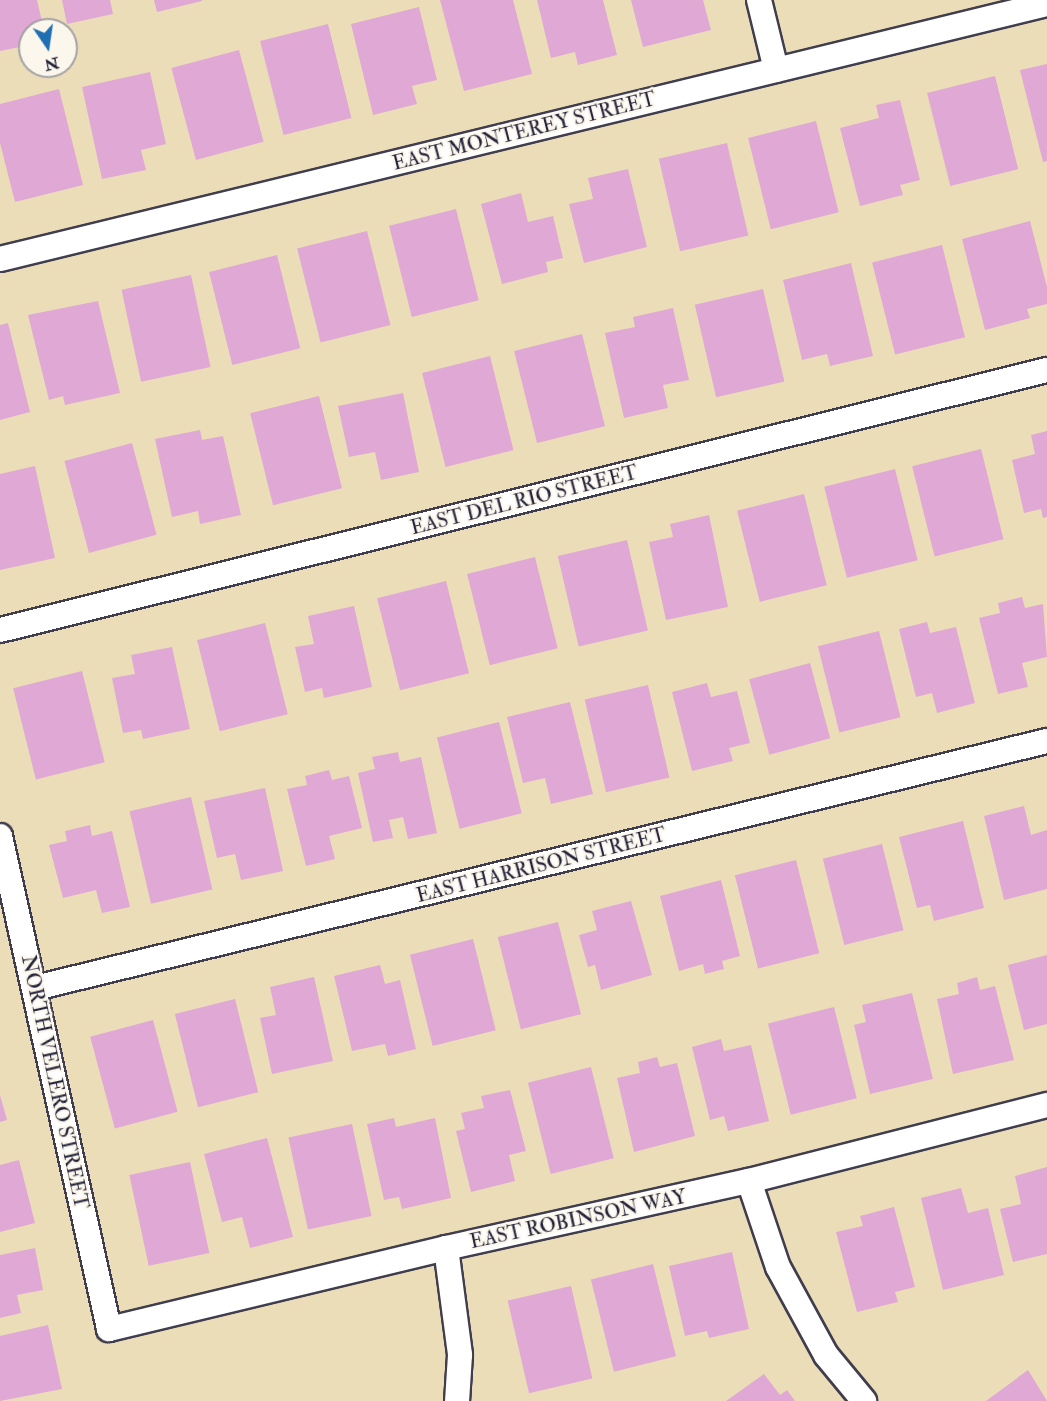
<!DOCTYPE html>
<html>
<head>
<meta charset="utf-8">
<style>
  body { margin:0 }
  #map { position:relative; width:1047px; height:1401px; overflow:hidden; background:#ecddb9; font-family:"IM FELL Double Pica",serif }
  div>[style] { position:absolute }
  .building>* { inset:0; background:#e0a8d5; transform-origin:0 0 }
  .roads { filter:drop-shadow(2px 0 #403e4e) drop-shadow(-2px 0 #403e4e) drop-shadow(0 2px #403e4e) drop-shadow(0 -2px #403e4e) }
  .street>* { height:24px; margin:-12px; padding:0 12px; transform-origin:12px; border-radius:12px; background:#fff }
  span { translate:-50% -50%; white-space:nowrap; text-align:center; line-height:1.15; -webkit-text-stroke:4.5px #fbf7ec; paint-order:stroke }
  .street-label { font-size:20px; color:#22223b }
  .north { position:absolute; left:18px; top:18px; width:60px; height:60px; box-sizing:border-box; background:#fbf7ec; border:2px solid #a4a2a5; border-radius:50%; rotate:167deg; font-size:16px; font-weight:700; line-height:24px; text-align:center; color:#22223b }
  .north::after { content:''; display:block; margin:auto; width:21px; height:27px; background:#1f6fb2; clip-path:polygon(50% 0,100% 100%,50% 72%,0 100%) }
</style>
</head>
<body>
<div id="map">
  <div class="building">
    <div style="clip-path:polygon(0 0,37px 0,44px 30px,30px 30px,30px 45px,0 51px)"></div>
    <div style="clip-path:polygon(62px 0,110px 0,113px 14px,67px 24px)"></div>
    <div style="clip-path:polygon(154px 0,202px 0,202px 1px,157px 12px)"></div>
    <div style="clip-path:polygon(440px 0,513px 0,532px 74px,464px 91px)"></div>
    <div style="clip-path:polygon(537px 0,603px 0,617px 55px,578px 65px,575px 52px,551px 58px)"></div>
    <div style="clip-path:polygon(631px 0,703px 0,711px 30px,643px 47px)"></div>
    <div style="clip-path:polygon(419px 7px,437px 80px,412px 86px,417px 104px,373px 115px,351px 24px)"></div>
    <div style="left:328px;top:24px;width:97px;height:70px;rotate:76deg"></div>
    <div style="left:239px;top:50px;width:95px;height:70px;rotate:75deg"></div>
    <div style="clip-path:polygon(1047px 64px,1047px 161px,1043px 162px,1020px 70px)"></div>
    <div style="clip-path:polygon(150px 72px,166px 144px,141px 150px,146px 170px,102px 179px,82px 87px)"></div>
    <div style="left:995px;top:76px;width:96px;height:70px;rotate:76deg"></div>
    <div style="clip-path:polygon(59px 89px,83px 185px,15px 202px,0 143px,0 104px)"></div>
    <div style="clip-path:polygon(900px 100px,920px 180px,900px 185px,903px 195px,860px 206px,840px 128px,879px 118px,876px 105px)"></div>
    <div style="left:816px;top:121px;width:94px;height:70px;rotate:76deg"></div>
    <div style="left:727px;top:143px;width:95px;height:70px;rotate:77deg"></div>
    <div style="clip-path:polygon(628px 169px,647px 247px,584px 263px,569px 204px,593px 199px,588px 178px)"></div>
    <div style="clip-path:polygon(521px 193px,528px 222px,553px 216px,563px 258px,546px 262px,548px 272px,502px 284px,481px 204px)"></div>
    <div style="left:456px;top:209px;width:94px;height:69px;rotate:76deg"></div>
    <div style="clip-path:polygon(1030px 221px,1047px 287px,1047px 304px,1027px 309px,1030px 318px,985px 330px,962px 239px)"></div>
    <div style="left:367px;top:231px;width:97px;height:72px;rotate:76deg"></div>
    <div style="left:942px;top:245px;width:95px;height:72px;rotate:76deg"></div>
    <div style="left:277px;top:255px;width:96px;height:70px;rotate:76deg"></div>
    <div style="clip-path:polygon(851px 263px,873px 356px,830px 366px,827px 354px,802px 360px,783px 280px)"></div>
    <div style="left:191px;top:275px;width:94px;height:71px;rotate:78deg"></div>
    <div style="left:763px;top:289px;width:95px;height:70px;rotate:77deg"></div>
    <div style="clip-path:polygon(98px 301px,120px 393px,65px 405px,63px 396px,49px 400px,28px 315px)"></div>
    <div style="clip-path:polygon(673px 308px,689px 380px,663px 385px,668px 408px,624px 418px,605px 333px,635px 327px,633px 317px)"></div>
    <div style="clip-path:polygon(8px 323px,30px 412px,0 420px,0 325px)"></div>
    <div style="left:582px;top:334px;width:95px;height:70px;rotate:76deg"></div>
    <div style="left:490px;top:356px;width:97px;height:70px;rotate:76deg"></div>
    <div style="clip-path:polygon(403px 393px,419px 472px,381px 480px,375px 452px,349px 457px,338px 406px)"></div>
    <div style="left:319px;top:396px;width:95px;height:71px;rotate:76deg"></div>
    <div style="clip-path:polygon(200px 430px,202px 440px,223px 436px,241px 515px,200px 524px,198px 511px,172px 517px,155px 439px)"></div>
    <div style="clip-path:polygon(1047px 431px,1047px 517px,1043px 518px,1041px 509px,1024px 513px,1012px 460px,1035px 454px,1031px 435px)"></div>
    <div style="left:132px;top:443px;width:95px;height:70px;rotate:75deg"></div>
    <div style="left:981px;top:449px;width:93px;height:71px;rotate:76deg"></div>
    <div style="clip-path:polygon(35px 466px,55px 558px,0 570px,0 474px)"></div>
    <div style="left:895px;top:469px;width:94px;height:73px;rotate:76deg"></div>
    <div style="left:804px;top:494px;width:94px;height:69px;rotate:76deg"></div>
    <div style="clip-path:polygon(709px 515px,728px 607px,666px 620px,649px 542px,673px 537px,670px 524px)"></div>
    <div style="left:627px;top:540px;width:93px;height:71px;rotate:77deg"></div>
    <div style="left:535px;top:557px;width:94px;height:70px;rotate:76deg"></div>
    <div style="left:446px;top:581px;width:95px;height:71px;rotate:76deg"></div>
    <div style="clip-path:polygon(1022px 597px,1025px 608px,1043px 604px,1047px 657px,1022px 663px,1028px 687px,998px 694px,979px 618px,1000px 613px,998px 603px)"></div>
    <div style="clip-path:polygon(354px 606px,372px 687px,324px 698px,322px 688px,305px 692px,295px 647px,314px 644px,308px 616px)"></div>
    <div style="clip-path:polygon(927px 622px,930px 633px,956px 627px,975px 703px,937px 713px,932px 693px,916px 697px,899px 629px)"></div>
    <div style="left:265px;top:623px;width:94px;height:70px;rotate:76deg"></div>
    <div style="left:879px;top:631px;width:89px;height:63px;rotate:76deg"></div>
    <div style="clip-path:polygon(172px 647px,190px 729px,143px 739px,141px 730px,123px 733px,112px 678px,135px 674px,131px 655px)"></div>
    <div style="left:810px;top:663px;width:78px;height:63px;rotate:75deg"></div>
    <div style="left:82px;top:671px;width:94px;height:71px;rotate:76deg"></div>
    <div style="clip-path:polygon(707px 683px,711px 697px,737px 691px,750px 743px,729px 748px,733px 761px,692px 771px,672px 692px)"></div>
    <div style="left:648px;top:685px;width:95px;height:65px;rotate:77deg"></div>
    <div style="clip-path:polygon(570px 702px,593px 794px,551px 804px,545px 778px,523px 783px,507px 717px)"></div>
    <div style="left:499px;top:722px;width:94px;height:64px;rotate:76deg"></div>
    <div style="clip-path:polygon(398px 752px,400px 762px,421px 757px,437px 833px,408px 839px,403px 817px,389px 820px,393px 838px,373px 842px,358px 773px,375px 769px,372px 757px)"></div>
    <div style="clip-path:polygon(329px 770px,332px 780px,349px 776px,362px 828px,329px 836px,335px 859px,306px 866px,287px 789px,307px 785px,305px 776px)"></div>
    <div style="clip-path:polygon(265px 788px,283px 871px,241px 880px,235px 854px,217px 858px,204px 801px)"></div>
    <div style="left:191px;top:797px;width:95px;height:63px;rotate:77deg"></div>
    <div style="clip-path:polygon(1024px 806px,1031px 835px,1047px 830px,1047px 889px,1004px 900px,984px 816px)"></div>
    <div style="clip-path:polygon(963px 821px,984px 908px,934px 921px,930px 905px,917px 908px,899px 837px)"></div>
    <div style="clip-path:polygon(90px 825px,92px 836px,112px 831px,130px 907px,102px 913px,96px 890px,63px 898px,49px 845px,67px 841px,65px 831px)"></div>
    <div style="left:882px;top:844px;width:89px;height:61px;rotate:76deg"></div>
    <div style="left:796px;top:860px;width:96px;height:63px;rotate:76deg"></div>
    <div style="clip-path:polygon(721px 880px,740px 956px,722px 961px,724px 969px,705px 974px,703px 964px,679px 971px,660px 896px)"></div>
    <div style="clip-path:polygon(631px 901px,652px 975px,601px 990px,595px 965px,588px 967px,579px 935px,597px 930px,592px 911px)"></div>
    <div style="left:558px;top:922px;width:95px;height:62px;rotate:76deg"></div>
    <div style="left:473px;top:939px;width:94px;height:65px;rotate:76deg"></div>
    <div style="clip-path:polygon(1047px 955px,1047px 1024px,1024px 1030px,1008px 965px)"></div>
    <div style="clip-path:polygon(380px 965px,385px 984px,400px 980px,416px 1049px,388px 1056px,385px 1044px,352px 1051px,334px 976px)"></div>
    <div style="clip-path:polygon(314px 977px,333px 1061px,272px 1074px,260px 1018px,276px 1015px,270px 987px)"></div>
    <div style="clip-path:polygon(977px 977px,980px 990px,995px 986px,1014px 1060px,953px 1074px,937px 999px,959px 994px,957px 983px)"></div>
    <div style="clip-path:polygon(912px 993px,933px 1079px,870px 1094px,854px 1025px,866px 1022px,862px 1005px)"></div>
    <div style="left:235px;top:999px;width:96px;height:62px;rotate:76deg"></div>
    <div style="left:834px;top:1007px;width:94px;height:68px;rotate:76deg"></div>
    <div style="left:153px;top:1020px;width:95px;height:65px;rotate:75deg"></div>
    <div style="clip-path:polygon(721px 1039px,724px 1051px,751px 1045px,769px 1121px,728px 1131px,724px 1116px,710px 1120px,692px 1047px)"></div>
    <div style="clip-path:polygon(657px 1057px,660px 1067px,677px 1063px,695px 1136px,634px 1152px,617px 1078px,640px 1073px,638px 1062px)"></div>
    <div style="left:591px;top:1067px;width:94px;height:65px;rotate:76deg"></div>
    <div style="clip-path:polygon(510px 1090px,526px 1151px,509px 1155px,515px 1181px,471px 1192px,456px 1131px,465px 1129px,461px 1113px,484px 1108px,481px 1096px)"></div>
    <div style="clip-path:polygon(0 1095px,7px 1120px,0 1122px)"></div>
    <div style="clip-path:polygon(394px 1118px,396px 1127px,435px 1118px,451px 1198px,402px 1209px,399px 1197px,384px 1200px,367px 1124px)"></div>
    <div style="left:352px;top:1124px;width:94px;height:65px;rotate:78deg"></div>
    <div style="clip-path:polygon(267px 1138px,293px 1237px,250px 1248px,242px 1217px,222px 1222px,204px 1154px)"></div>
    <div style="clip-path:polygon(19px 1160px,35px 1223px,0 1232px,0 1165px)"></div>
    <div style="left:190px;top:1162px;width:93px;height:62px;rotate:78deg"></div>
    <div style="clip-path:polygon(1047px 1167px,1047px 1254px,1013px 1262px,1000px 1209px,1021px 1204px,1015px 1176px)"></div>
    <div style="clip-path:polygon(961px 1188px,968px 1213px,988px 1208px,1004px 1275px,943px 1290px,921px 1198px)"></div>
    <div style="clip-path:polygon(894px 1207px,915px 1287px,895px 1292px,898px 1302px,857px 1312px,836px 1232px,863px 1226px,860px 1216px)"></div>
    <div style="clip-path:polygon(35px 1248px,43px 1290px,17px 1295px,21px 1313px,0 1318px,0 1255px)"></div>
    <div style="clip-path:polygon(732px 1252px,749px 1329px,709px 1338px,707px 1331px,685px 1336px,669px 1266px)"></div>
    <div style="left:653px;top:1264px;width:95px;height:64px;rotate:76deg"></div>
    <div style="left:571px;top:1286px;width:95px;height:65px;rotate:77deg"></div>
    <div style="clip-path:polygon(48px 1325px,62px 1389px,0 1401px,0 1336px)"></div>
    <div style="clip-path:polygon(1028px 1370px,1047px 1401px,986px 1401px)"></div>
    <div style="clip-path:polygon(764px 1374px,780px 1395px,787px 1390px,795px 1401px,726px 1401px)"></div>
  </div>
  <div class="roads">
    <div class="street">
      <div style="left:759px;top:0;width:72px;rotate:76.3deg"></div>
      <div style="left:0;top:259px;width:1078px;rotate:-13.69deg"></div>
      <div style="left:0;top:630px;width:1079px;rotate:-13.95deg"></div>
      <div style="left:0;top:836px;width:505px;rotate:77.53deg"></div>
      <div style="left:109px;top:1329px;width:347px;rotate:-13.5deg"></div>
      <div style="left:446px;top:1248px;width:310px;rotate:-12.5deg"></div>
      <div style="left:749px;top:1181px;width:308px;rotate:-14.3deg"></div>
      <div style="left:35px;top:988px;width:1042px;rotate:-13.72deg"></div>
      <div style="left:749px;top:1181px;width:91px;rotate:71.4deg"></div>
      <div style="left:778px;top:1267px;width:100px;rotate:61.4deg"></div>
      <div style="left:826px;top:1355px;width:60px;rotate:50.4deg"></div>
      <div style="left:446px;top:1248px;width:108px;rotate:82.5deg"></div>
      <div style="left:460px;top:1355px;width:46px;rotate:93.7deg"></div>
    </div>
  </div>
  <div class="street-label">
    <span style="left:524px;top:131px;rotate:-14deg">EAST MONTEREY STREET</span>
    <span style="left:524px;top:500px;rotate:-14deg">EAST DEL RIO STREET</span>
    <span style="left:541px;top:865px;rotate:-14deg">EAST HARRISON STREET</span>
    <span style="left:55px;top:1082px;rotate:78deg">NORTH VELERO STREET</span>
    <span style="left:578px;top:1219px;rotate:-12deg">EAST ROBINSON WAY</span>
  </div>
  <div class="north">N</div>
</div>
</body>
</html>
